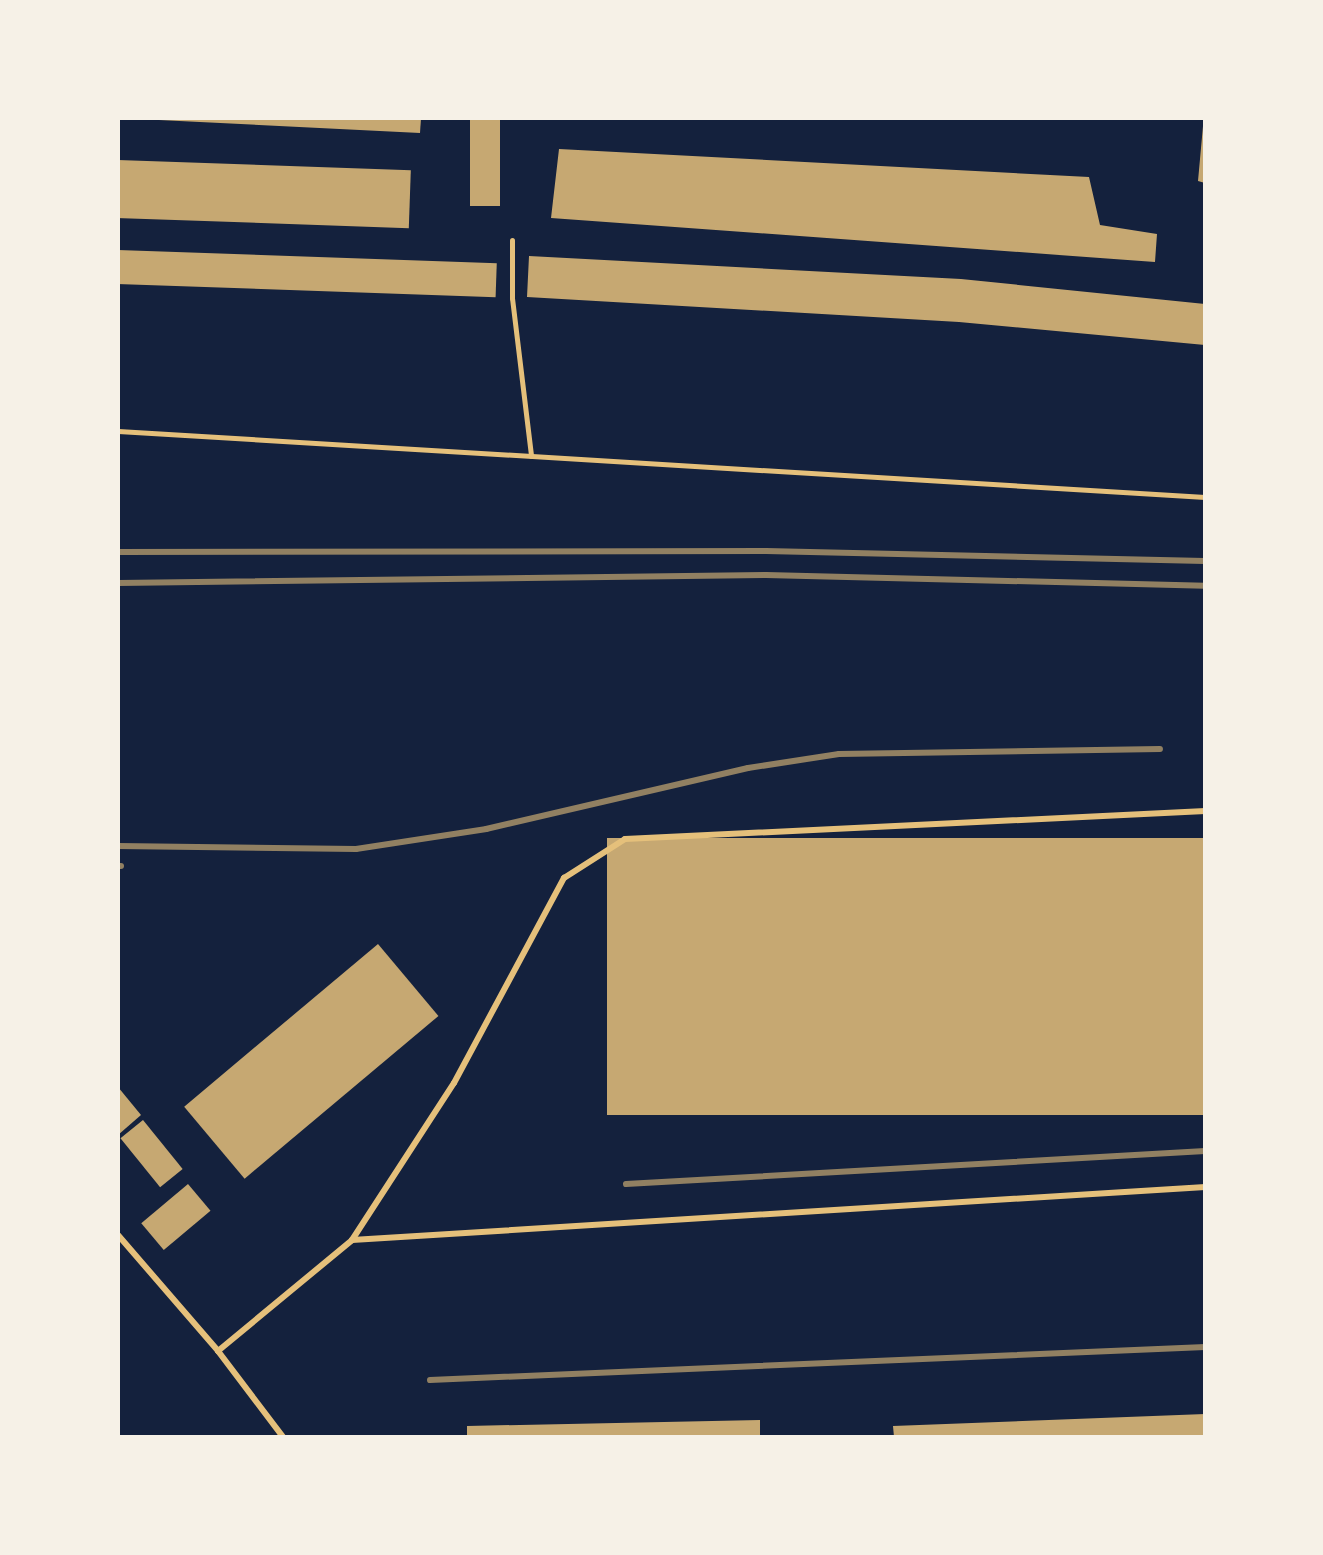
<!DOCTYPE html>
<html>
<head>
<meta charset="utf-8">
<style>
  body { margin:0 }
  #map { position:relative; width:1323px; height:1555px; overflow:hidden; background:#14213d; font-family:Montserrat,sans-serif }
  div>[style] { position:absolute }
  .building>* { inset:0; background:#c6a872; transform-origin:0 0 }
  .path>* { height:5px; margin:-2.5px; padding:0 2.5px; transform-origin:2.5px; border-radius:2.5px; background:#e5c07b }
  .service>* { height:6px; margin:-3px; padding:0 3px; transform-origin:3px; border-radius:3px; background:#e5c07b }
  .rail>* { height:6px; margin:-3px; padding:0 3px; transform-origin:3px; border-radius:3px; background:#918062 }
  span { translate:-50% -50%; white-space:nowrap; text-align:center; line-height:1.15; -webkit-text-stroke:8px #f6f1e7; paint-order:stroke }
  .frame { position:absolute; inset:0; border:120px solid #f6f1e7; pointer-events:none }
</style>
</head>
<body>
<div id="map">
  <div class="building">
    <div style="clip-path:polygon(118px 118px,421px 118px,420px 133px)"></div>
    <div style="left:470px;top:118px;width:30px;height:88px"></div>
    <div style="clip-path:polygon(1203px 126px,1205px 126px,1205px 183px,1198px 181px)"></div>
    <div style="clip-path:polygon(559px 149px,1089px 177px,1100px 225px,1157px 234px,1155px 262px,551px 218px)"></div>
    <div style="left:118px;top:160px;width:293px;height:58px;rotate:2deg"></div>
    <div style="left:118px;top:250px;width:379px;height:34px;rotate:2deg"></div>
    <div style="clip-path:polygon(529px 256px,961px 279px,1205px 304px,1205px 345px,959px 322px,527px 297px)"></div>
    <div style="left:1205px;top:838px;width:277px;height:598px;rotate:90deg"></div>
    <div style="left:378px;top:944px;width:94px;height:253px;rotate:50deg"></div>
    <div style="clip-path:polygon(118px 1087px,141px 1115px,118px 1135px)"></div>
    <div style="left:143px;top:1120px;width:63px;height:29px;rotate:51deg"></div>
    <div style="left:188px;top:1184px;width:35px;height:61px;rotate:50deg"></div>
    <div style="clip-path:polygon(1205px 1414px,1205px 1437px,894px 1437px,893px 1426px)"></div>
    <div style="clip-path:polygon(760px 1420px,760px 1437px,467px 1437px,467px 1426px)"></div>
  </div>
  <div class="path">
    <div style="left:512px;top:240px;width:58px;rotate:90deg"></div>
    <div style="left:512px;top:298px;width:159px;rotate:83.1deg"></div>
    <div style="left:118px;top:431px;width:1089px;rotate:3.47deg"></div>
  </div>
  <div class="service">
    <div style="left:118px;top:1235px;width:153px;rotate:49.2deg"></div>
    <div style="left:218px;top:1351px;width:174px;rotate:-39.6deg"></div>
    <div style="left:352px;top:1240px;width:187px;rotate:-57deg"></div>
    <div style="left:454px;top:1083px;width:233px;rotate:-61.8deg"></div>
    <div style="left:564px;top:878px;width:72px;rotate:-32.6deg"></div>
    <div style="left:625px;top:839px;width:581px;rotate:-2.76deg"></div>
    <div style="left:352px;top:1240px;width:855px;rotate:-3.56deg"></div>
    <div style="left:218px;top:1351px;width:108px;rotate:52.9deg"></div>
  </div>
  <div class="rail">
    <div style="left:118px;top:552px;width:648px;rotate:-0.09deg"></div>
    <div style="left:766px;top:551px;width:439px;rotate:1.3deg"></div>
    <div style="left:118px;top:583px;width:648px;rotate:-0.71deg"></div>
    <div style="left:766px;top:575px;width:439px;rotate:1.4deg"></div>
    <div style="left:118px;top:846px;width:238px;rotate:0.7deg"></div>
    <div style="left:356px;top:849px;width:132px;rotate:-8.7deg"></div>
    <div style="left:486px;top:829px;width:269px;rotate:-13.1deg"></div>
    <div style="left:748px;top:768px;width:92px;rotate:-8.7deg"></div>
    <div style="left:839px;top:754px;width:321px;rotate:-0.9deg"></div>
    <div style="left:118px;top:866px;width:3px"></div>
    <div style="left:626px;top:1184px;width:580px;rotate:-3.26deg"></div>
    <div style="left:430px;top:1380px;width:776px;rotate:-2.44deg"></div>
  </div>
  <div class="frame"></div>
</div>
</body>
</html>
